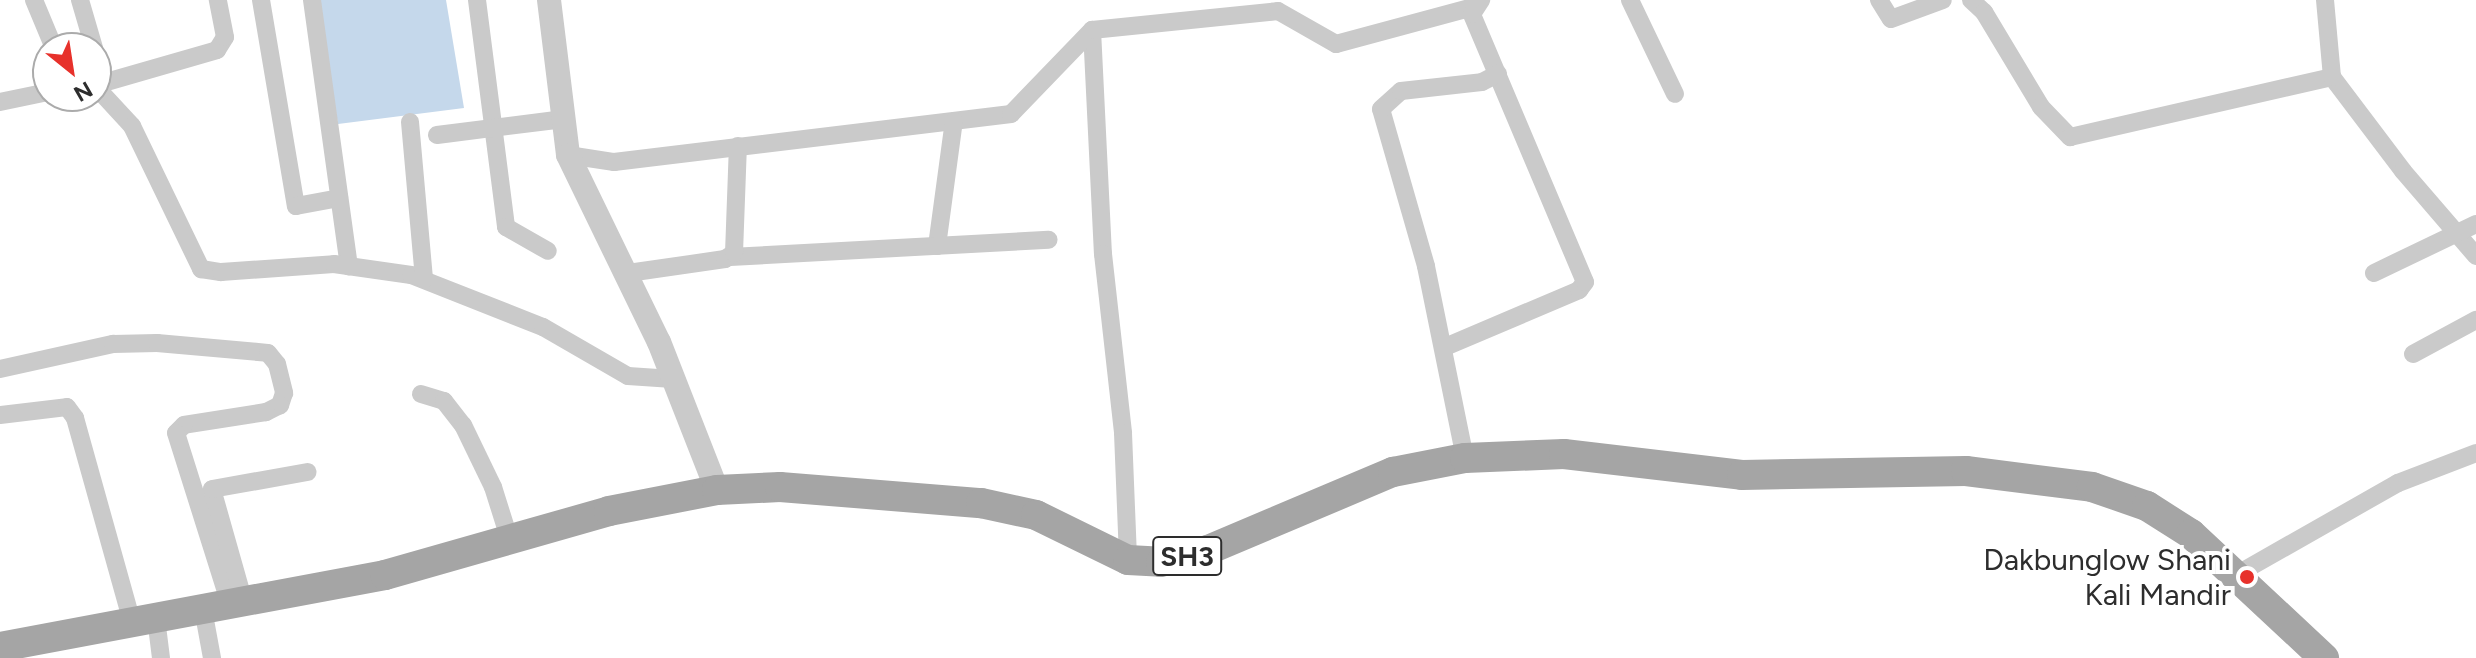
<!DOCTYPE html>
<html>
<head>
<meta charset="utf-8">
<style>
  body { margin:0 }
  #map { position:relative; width:2476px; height:658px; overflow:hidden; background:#fff; font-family:Figtree,sans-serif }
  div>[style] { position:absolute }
  .water>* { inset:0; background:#c5d8eb }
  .minor>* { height:18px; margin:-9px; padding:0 9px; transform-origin:9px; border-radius:9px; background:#cacaca }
  .tertiary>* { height:24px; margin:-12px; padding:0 12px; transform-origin:12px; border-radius:12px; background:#cacaca }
  .primary>* { height:30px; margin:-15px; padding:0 15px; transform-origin:15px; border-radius:15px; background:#a5a5a5 }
  .dots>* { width:22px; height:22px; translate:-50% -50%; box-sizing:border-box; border:4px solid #fff; border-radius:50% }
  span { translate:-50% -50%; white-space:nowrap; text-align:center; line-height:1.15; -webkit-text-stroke:8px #fff; paint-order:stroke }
  .shield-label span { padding:2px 6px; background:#fff; border:2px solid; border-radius:6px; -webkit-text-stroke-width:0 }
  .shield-label { font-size:28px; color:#2d2d2d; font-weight:700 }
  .poi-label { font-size:30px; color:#2d2d2d }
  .right { translate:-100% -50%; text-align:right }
  .north { position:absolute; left:32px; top:32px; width:80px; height:80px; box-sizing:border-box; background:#fff; border:2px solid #ababab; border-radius:50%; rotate:150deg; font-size:22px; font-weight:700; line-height:32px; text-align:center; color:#2d2d2d }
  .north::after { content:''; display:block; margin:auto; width:28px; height:36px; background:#e7312b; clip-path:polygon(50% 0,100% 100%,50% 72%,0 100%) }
</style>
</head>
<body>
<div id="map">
  <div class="water">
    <div style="clip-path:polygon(317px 0,446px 0,464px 108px,338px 124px)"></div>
  </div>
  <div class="minor">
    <div style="left:34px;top:0;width:52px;rotate:67.4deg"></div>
    <div style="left:80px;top:0;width:50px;rotate:73.7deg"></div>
    <div style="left:261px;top:0;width:209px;rotate:80.4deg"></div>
    <div style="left:296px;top:206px;width:44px;rotate:-10.5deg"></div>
    <div style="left:312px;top:0;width:269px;rotate:82.1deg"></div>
    <div style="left:477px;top:0;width:229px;rotate:82.7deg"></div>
    <div style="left:506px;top:227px;width:48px;rotate:29.7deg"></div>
    <div style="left:1630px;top:0;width:104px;rotate:64.4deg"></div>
    <div style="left:1879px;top:0;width:22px;rotate:58deg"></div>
    <div style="left:1891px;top:19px;width:55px;rotate:-20.1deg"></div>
    <div style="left:1971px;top:0;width:18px;rotate:43deg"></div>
    <div style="left:1984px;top:12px;width:111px;rotate:59deg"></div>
    <div style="left:2041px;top:107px;width:42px;rotate:46deg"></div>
    <div style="left:2070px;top:137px;width:269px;rotate:-12.9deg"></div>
    <div style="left:2332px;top:77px;width:118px;rotate:52.9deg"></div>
    <div style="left:2403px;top:171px;width:112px;rotate:49.3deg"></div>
    <div style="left:2325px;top:0;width:77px;rotate:84.8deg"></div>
    <div style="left:1092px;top:30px;width:224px;rotate:87.2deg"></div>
    <div style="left:1103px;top:254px;width:180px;rotate:83.6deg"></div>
    <div style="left:1123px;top:433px;width:127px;rotate:87.7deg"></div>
    <div style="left:96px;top:85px;width:126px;rotate:-16.1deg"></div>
    <div style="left:217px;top:50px;width:15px;rotate:-58deg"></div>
    <div style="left:225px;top:37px;width:38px;rotate:-101deg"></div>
    <div style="left:96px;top:87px;width:53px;rotate:47.3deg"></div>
    <div style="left:132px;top:126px;width:159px;rotate:64.2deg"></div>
    <div style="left:201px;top:269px;width:20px;rotate:9deg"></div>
    <div style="left:221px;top:272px;width:113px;rotate:-4deg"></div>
    <div style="left:334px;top:264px;width:78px;rotate:8.1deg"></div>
    <div style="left:411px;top:275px;width:142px;rotate:21.5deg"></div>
    <div style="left:543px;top:327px;width:98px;rotate:30deg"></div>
    <div style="left:628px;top:376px;width:45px;rotate:3.8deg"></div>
    <div style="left:0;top:102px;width:49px;rotate:-11.8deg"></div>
    <div style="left:410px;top:122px;width:158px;rotate:84.9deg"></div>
    <div style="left:437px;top:135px;width:128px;rotate:-7.2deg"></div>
    <div style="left:568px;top:155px;width:47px;rotate:8.7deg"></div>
    <div style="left:614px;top:162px;width:400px;rotate:-6.9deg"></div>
    <div style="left:1011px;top:114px;width:117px;rotate:-46deg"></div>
    <div style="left:1092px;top:30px;width:187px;rotate:-5.8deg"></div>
    <div style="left:1278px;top:11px;width:67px;rotate:29.6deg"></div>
    <div style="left:1336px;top:44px;width:142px;rotate:-15.1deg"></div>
    <div style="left:937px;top:246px;width:126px;rotate:-82.3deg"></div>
    <div style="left:730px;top:257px;width:319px;rotate:-3.1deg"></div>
    <div style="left:628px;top:273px;width:98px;rotate:-8.2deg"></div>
    <div style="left:725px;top:259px;width:11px;rotate:-34deg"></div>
    <div style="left:734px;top:253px;width:107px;rotate:-87.9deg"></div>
    <div style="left:2374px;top:273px;width:113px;rotate:-25.7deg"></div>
    <div style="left:1445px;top:347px;width:146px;rotate:-23deg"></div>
    <div style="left:1579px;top:290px;width:10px;rotate:-53deg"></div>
    <div style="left:1585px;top:282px;width:291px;rotate:-112.9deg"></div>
    <div style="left:1472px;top:14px;width:17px;rotate:-57deg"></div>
    <div style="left:2413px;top:354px;width:72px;rotate:-28.4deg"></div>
    <div style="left:0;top:369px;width:116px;rotate:-12.5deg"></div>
    <div style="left:113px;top:344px;width:44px;rotate:-1.3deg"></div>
    <div style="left:157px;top:343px;width:111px;rotate:5.1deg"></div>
    <div style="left:268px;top:353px;width:14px;rotate:51deg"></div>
    <div style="left:277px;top:364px;width:30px;rotate:76deg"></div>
    <div style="left:284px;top:393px;width:13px;rotate:108deg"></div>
    <div style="left:280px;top:405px;width:16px;rotate:153deg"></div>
    <div style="left:266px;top:412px;width:83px;rotate:171deg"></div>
    <div style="left:184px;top:425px;width:11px;rotate:135deg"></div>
    <div style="left:176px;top:433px;width:179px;rotate:72.5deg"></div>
    <div style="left:421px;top:394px;width:24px;rotate:17deg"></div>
    <div style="left:444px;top:401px;width:31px;rotate:52deg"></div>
    <div style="left:463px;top:425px;width:69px;rotate:64.2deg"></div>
    <div style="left:493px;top:487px;width:57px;rotate:72.5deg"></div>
    <div style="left:0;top:415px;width:67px;rotate:-6.8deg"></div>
    <div style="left:67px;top:407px;width:14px;rotate:54deg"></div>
    <div style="left:75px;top:418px;width:212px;rotate:74.4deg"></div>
    <div style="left:1465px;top:458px;width:196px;rotate:-101.5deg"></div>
    <div style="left:1426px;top:266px;width:163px;rotate:-106deg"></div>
    <div style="left:1381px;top:109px;width:27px;rotate:-42deg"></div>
    <div style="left:1401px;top:91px;width:81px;rotate:-6.3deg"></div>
    <div style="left:1482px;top:82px;width:18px;rotate:-27deg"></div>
    <div style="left:2236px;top:575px;width:186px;rotate:-29.6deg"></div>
    <div style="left:2398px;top:483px;width:84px;rotate:-21deg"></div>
    <div style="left:244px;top:602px;width:117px;rotate:-105.8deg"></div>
    <div style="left:212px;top:489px;width:97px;rotate:-10.1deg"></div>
    <div style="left:203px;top:609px;width:50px;rotate:79.6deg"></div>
    <div style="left:156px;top:618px;width:40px;rotate:82.9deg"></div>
  </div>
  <div class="tertiary">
    <div style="left:549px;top:0;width:156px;rotate:83deg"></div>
    <div style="left:568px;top:155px;width:208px;rotate:64.1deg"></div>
    <div style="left:659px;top:342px;width:159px;rotate:68.6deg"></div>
  </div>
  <div class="primary">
    <div style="left:0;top:647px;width:392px;rotate:-10.6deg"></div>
    <div style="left:385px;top:575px;width:233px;rotate:-15.9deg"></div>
    <div style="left:609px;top:511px;width:110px;rotate:-11deg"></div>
    <div style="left:717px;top:490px;width:63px;rotate:-2.7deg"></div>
    <div style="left:780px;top:487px;width:202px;rotate:4.6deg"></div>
    <div style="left:981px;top:503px;width:56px;rotate:12.3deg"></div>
    <div style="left:1036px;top:515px;width:102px;rotate:26.1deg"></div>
    <div style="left:1128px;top:560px;width:33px;rotate:3deg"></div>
    <div style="left:1161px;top:562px;width:49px;rotate:-14.3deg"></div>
    <div style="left:1208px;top:550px;width:201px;rotate:-22.9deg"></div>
    <div style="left:1393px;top:472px;width:73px;rotate:-11deg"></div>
    <div style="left:1465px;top:458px;width:99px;rotate:-2.3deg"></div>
    <div style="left:1564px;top:454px;width:179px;rotate:6.7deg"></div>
    <div style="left:1742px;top:475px;width:224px;rotate:-1deg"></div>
    <div style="left:1966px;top:471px;width:127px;rotate:7.2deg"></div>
    <div style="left:2092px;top:487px;width:58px;rotate:19.1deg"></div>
    <div style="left:2147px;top:506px;width:52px;rotate:32.5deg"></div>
    <div style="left:2191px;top:534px;width:182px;rotate:43deg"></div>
  </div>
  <div class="dots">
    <div style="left:2247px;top:577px;background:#e7312b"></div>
  </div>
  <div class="shield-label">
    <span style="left:1187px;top:556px">SH3</span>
  </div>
  <div class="poi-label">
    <span class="right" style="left:2231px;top:577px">Dakbunglow Shani<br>Kali Mandir</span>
  </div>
  <div class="north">N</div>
</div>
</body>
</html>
